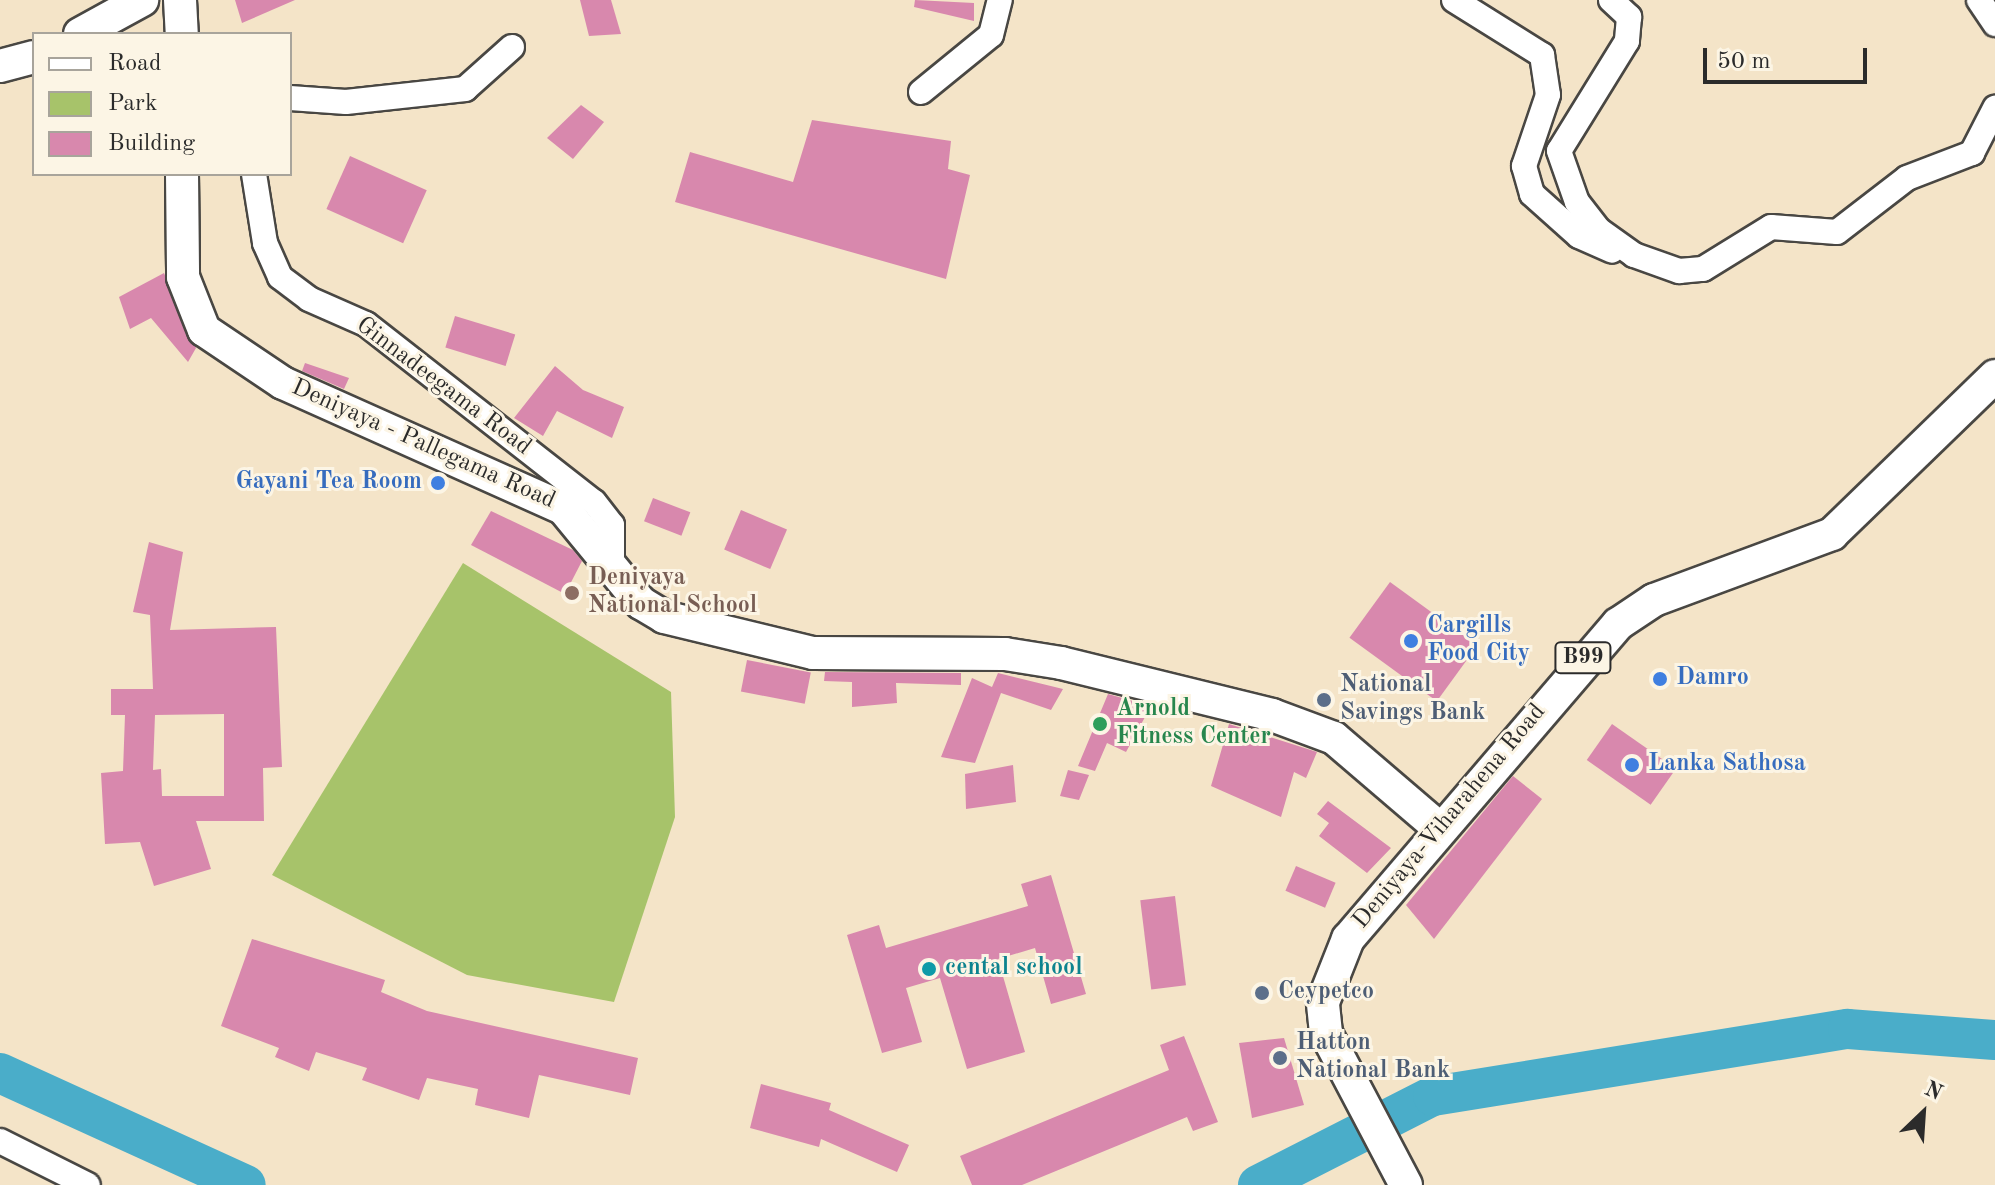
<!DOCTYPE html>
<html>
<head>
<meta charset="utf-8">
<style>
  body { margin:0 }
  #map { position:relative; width:1995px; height:1185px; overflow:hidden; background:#f4e4c8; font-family:"Old Standard TT",serif }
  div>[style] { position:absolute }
  .green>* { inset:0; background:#a7c36a }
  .river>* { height:40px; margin:-20px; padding:0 20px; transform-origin:20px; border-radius:20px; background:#4aadc9 }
  .building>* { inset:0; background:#d888ad; transform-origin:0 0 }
  .roads { filter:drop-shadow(2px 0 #494743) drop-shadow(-2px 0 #494743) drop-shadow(0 2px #494743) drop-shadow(0 -2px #494743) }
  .minor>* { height:24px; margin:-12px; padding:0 12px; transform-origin:12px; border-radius:12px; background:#fff }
  .major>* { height:32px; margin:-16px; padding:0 16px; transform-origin:16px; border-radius:16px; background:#fff }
  .dots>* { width:22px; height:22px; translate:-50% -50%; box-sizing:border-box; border:4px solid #fcf5e5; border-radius:50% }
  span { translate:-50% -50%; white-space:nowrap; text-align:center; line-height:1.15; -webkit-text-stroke:6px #fcf5e5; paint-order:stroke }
  .shield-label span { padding:2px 6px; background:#fcf5e5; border:2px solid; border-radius:6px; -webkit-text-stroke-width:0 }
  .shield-label { font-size:22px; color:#2b2b2b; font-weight:700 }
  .street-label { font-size:24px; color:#2b2b2b }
  .shop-label { font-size:24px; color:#366cbe; font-weight:700 }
  .right { translate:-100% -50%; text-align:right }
  .left { translate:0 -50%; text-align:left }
  .education-label { font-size:24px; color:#785e54; font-weight:700 }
  .service-label { font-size:24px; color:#4e5e75; font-weight:700 }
  .leisure-label { font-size:24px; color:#27864d; font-weight:700 }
  .culture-label { font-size:24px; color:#0d838f; font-weight:700 }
  .legend { position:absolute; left:32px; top:32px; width:260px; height:144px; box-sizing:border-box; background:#fcf5e5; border:2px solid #a8a49b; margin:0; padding:10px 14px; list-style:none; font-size:24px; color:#2b2b2b }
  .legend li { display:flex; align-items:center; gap:16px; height:40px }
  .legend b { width:40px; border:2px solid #a8a49b }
  .north { position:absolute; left:1883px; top:1073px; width:80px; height:80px; -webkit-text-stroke:6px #fcf5e5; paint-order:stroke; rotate:25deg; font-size:22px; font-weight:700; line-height:32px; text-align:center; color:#2b2b2b }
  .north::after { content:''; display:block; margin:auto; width:28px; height:36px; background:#2b2b2b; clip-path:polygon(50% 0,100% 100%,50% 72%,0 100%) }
  .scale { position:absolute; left:1703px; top:48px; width:164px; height:36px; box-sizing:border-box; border:4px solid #2b2b2b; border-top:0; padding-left:10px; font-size:24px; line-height:28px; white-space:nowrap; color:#2b2b2b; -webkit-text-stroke:6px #fcf5e5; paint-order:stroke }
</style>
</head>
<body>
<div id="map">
  <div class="green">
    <div style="clip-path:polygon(463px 563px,671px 692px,675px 817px,614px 1002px,467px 975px,272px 875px)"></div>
  </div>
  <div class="river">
    <div style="left:0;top:1073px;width:270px;rotate:24.5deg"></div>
    <div style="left:1258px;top:1185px;width:196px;rotate:-27deg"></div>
    <div style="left:1433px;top:1096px;width:420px;rotate:-9.2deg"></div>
    <div style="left:1848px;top:1029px;width:147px;rotate:4.3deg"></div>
  </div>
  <div class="building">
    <div style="clip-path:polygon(235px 0,295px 0,242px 23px)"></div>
    <div style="clip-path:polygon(580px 0,611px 0,621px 34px,589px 36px)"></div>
    <div style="clip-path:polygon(915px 0,974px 3px,974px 21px,914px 7px)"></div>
    <div style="clip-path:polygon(581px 105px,604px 122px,573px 159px,547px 138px)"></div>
    <div style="clip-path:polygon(812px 120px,951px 141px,948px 169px,970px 175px,946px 279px,675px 202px,690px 152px,793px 182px)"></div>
    <div style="left:350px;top:156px;width:84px;height:58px;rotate:24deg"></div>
    <div style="clip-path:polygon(164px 273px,196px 348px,188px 362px,151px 318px,130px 329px,119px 297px)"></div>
    <div style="left:455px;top:316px;width:63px;height:33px;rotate:17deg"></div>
    <div style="clip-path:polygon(305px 363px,349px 378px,344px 389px,302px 371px)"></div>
    <div style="clip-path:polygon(555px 366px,583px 390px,624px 407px,612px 438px,557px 411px,543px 436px,514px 418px)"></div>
    <div style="left:653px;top:498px;width:40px;height:25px;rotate:21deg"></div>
    <div style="left:741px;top:510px;width:50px;height:43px;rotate:23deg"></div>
    <div style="clip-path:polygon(491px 511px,573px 550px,582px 561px,565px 594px,471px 545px)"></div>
    <div style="clip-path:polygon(evenodd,149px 542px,183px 552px,170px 630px,276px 627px,282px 767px,263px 768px,264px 821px,196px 821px,211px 869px,154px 886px,140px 842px,105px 844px,101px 773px,123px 771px,125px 715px,111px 715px,111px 689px,153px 689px,150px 615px,133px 612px,149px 542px,224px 714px,224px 796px,162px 796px,161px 769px,153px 770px,155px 715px,224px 714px)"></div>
    <div style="left:1390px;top:582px;width:108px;height:69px;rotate:36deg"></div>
    <div style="left:747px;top:660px;width:65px;height:32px;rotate:11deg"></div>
    <div style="clip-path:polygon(825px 672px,961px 673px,961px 685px,896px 683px,897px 703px,852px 707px,852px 682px,824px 681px)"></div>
    <div style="clip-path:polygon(998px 673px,1063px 689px,1051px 710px,1001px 693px,975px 763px,941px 757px,972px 678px,992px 687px)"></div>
    <div style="clip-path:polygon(1108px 694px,1151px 706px,1126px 752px,1107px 743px,1095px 771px,1078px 766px)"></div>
    <div style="clip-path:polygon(1229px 724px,1317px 752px,1306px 778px,1294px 772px,1281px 817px,1211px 786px)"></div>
    <div style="left:1612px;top:724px;width:78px;height:44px;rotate:35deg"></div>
    <div style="clip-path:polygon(1013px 765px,1016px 802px,966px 809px,965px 774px)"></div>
    <div style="clip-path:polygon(1068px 770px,1089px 775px,1079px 800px,1060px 796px)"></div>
    <div style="clip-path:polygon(1513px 776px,1542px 799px,1434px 939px,1406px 905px)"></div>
    <div style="clip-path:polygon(1328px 801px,1391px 848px,1367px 873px,1319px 836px,1329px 823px,1317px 814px)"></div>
    <div style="left:1296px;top:866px;width:43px;height:27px;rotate:23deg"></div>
    <div style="clip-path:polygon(1051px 875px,1086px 994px,1051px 1004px,1035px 948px,998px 959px,1025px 1052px,967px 1069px,940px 978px,906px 988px,922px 1042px,882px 1053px,847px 935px,879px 925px,886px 948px,1028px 906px,1021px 884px)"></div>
    <div style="left:1175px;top:896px;width:90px;height:35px;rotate:83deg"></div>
    <div style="clip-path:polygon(252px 939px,385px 980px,381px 992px,427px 1011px,638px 1058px,630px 1095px,539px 1075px,529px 1118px,475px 1105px,478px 1089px,427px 1078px,419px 1100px,362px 1080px,367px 1068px,316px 1052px,309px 1071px,275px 1057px,279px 1048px,221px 1026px)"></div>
    <div style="clip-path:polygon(1184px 1036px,1218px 1122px,1193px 1131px,1187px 1117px,1022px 1185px,972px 1185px,960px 1156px,1169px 1070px,1160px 1045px)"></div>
    <div style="clip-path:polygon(1284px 1038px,1304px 1105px,1252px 1118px,1239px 1043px)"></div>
    <div style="clip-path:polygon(761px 1084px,831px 1103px,829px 1110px,909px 1145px,897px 1172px,821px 1139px,819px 1147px,750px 1128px)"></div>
  </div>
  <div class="roads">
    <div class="minor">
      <div style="left:1454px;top:0;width:104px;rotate:32deg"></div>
      <div style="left:1542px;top:55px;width:40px;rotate:81.5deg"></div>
      <div style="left:1548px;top:95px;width:75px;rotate:108.7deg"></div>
      <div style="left:1524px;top:166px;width:29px;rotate:74deg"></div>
      <div style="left:1532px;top:194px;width:63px;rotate:41.8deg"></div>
      <div style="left:1579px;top:236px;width:36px;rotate:24deg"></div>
      <div style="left:1611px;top:0;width:25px;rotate:43deg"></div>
      <div style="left:1629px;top:17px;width:24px;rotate:95deg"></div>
      <div style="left:1627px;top:41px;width:129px;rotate:121.7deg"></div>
      <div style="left:1559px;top:151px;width:54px;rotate:70.6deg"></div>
      <div style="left:1577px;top:202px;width:36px;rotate:52deg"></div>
      <div style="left:1599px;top:230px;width:43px;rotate:35.5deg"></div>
      <div style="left:1634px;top:255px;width:48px;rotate:19.6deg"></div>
      <div style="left:1679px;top:271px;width:24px;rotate:-5deg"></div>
      <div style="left:1703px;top:269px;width:80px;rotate:-31.7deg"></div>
      <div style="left:1771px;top:227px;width:66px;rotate:4.3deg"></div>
      <div style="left:1837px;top:232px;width:88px;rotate:-37.6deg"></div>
      <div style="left:1907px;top:178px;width:70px;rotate:-21deg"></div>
      <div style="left:1972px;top:153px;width:51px;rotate:-62.9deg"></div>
      <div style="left:1979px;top:0;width:29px;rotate:56deg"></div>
      <div style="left:921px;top:92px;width:90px;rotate:-39.2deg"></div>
      <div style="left:991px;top:35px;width:36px;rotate:-76deg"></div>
      <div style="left:290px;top:98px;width:56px;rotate:4.1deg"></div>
      <div style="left:346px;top:102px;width:120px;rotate:-6.2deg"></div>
      <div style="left:465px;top:89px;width:63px;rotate:-41.8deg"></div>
      <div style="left:254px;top:174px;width:70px;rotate:80.9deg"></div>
      <div style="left:265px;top:243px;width:37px;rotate:66deg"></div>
      <div style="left:280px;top:277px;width:36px;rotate:37deg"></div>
      <div style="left:309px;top:299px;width:62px;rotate:23.7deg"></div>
      <div style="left:366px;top:324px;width:289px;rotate:38deg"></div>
      <div style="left:594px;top:502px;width:29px;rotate:52deg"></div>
      <div style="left:612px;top:525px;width:37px;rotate:90deg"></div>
      <div style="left:0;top:1141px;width:98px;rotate:26.6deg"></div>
    </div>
    <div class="major">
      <div style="left:180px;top:0;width:34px;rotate:87deg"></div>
      <div style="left:80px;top:34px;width:71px;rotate:-28.7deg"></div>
      <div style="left:0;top:66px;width:35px;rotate:-15deg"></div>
      <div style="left:182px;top:174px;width:103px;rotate:89.4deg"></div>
      <div style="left:183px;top:277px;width:57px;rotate:68.4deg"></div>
      <div style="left:204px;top:330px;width:95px;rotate:33.9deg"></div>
      <div style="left:283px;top:383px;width:307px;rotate:24.1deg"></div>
      <div style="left:563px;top:508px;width:123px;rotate:50.6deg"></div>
      <div style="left:641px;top:603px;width:27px;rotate:31deg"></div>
      <div style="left:664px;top:617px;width:153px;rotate:13.6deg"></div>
      <div style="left:813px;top:653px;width:192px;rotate:0.3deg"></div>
      <div style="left:1005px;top:654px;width:57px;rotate:9.1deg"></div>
      <div style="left:1061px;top:663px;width:217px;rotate:13.8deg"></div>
      <div style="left:1272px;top:715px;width:66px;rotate:20.4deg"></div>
      <div style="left:1334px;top:738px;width:138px;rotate:40.6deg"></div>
      <div style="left:1406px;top:1185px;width:172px;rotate:-117.8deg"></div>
      <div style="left:1326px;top:1033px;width:31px;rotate:-96deg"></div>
      <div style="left:1323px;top:1002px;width:68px;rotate:-68.4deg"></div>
      <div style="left:1348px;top:939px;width:415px;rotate:-49.4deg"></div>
      <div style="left:1618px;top:624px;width:43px;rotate:-33.7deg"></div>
      <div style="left:1654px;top:600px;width:190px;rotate:-20.3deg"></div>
      <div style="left:1832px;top:534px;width:227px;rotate:-44.1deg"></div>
    </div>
  </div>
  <div class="dots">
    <div style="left:438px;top:483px;background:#3f7fe0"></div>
    <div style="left:572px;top:593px;background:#8d6e63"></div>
    <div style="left:1411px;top:641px;background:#3f7fe0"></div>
    <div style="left:1660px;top:679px;background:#3f7fe0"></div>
    <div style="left:1324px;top:700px;background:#5c6f8a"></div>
    <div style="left:1100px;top:724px;background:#2e9e5b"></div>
    <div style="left:1632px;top:765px;background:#3f7fe0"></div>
    <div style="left:929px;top:969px;background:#0f9aa8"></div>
    <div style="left:1262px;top:993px;background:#5c6f8a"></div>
    <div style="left:1280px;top:1058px;background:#5c6f8a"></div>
  </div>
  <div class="shield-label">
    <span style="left:1583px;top:658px">B99</span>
  </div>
  <div class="street-label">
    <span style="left:443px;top:387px;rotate:37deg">Ginnadeegama Road</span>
    <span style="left:423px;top:445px;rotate:24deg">Deniyaya - Pallegama Road</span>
    <span style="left:1450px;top:817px;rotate:-50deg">Deniyaya-Viharahena Road</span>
  </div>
  <div class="shop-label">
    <span class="right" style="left:422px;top:483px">Gayani Tea Room</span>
    <span class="left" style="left:1427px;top:641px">Cargills<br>Food City</span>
    <span class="left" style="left:1676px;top:679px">Damro</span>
    <span class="left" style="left:1648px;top:765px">Lanka Sathosa</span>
  </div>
  <div class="education-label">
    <span class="left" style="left:588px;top:593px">Deniyaya<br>National School</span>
  </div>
  <div class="service-label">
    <span class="left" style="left:1340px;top:700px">National<br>Savings Bank</span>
    <span class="left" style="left:1278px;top:993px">Ceypetco</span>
    <span class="left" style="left:1296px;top:1058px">Hatton<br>National Bank</span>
  </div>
  <div class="leisure-label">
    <span class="left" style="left:1116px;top:724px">Arnold<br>Fitness Center</span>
  </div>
  <div class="culture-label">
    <span class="left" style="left:945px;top:969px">cental school</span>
  </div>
  <ul class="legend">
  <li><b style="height:10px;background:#fff"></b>Road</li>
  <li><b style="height:22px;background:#a7c36a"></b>Park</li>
  <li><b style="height:22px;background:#d888ad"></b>Building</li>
  </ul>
  <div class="north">N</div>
  <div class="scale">50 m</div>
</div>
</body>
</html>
